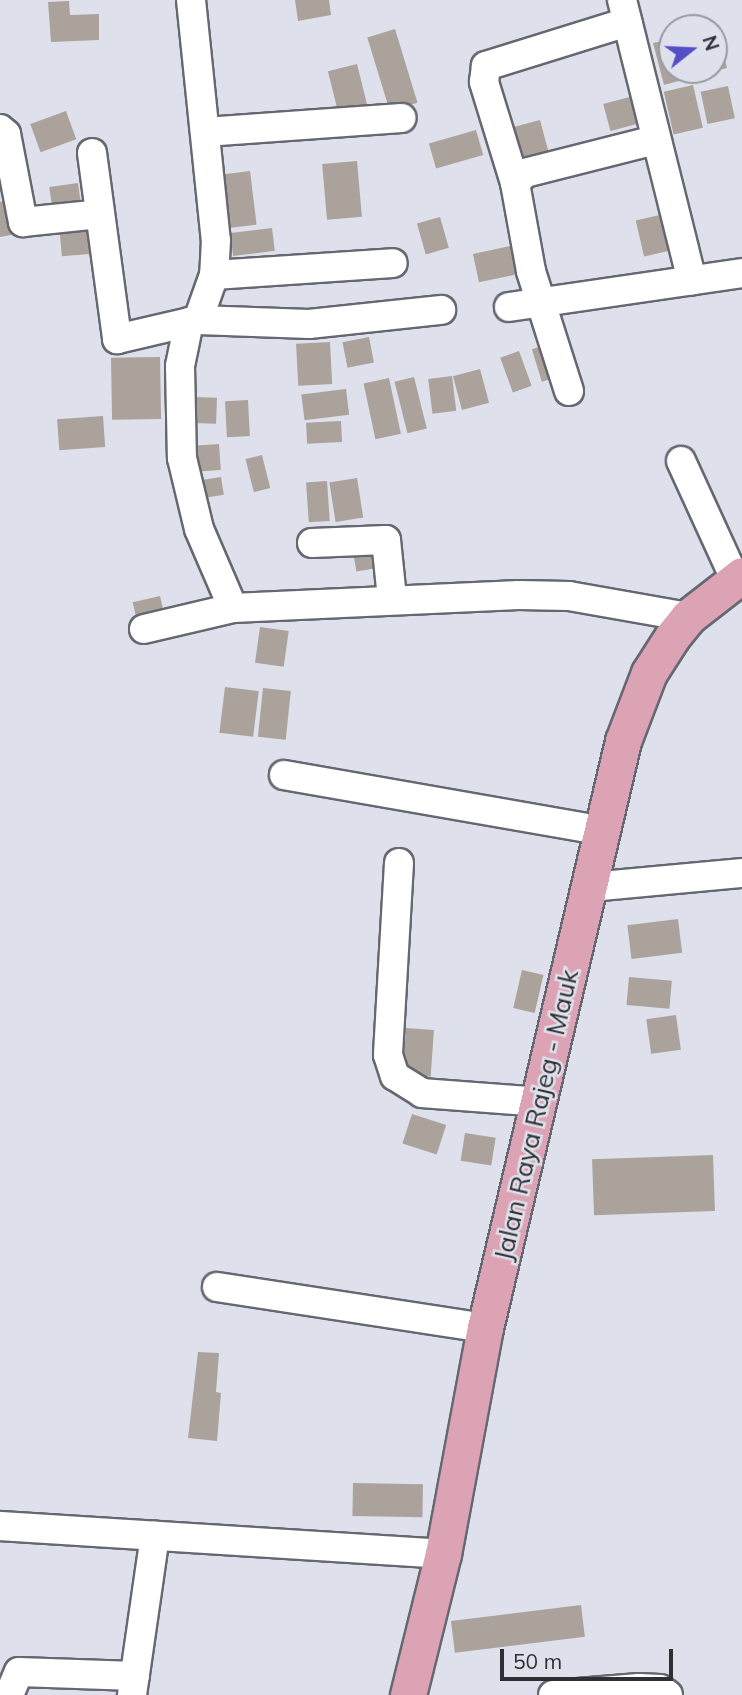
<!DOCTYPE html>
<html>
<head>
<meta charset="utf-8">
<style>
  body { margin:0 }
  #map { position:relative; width:742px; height:1695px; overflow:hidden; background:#dee1eb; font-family:Mulish,sans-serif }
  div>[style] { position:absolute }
  .building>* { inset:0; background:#aba29c; transform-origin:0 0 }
  .roads { filter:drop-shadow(2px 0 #666871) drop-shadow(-2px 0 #666871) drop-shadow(0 2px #666871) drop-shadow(0 -2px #666871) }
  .minor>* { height:28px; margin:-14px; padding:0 14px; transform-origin:14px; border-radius:14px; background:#fff }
  .major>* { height:35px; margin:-17.5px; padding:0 17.5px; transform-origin:17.5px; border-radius:17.5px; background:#dca3b4 }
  span { translate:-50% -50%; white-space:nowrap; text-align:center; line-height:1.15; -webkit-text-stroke:5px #dee1eb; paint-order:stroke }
  .street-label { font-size:26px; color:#2e2f33 }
  .north { position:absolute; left:658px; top:14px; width:70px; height:70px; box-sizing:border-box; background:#dee1eb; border:2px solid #989aa1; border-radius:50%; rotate:72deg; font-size:19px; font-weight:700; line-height:28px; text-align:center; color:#2e2f33 }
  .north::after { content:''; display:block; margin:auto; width:24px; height:32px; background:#554fc7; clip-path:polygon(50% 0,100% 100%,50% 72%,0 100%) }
  .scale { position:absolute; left:500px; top:1649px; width:173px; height:32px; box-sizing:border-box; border:4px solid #2e2f33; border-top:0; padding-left:9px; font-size:21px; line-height:24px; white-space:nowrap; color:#2e2f33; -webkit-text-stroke:5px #dee1eb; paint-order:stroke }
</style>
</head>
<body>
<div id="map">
  <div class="building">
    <div style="clip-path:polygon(295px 0,329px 0,331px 15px,298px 21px)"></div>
    <div style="clip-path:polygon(69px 1px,70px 15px,99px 14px,99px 40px,51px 42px,48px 2px)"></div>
    <div style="left:395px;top:29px;width:77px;height:29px;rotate:73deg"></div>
    <div style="clip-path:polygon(718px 32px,727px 68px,701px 75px,700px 70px,714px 70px)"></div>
    <div style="clip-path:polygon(672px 39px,672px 70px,688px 70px,690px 78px,664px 85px,653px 43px)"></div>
    <div style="left:357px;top:64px;width:45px;height:30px;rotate:76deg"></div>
    <div style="left:693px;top:85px;width:44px;height:30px;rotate:77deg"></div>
    <div style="left:728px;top:86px;width:33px;height:28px;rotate:78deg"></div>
    <div style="left:637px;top:95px;width:28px;height:35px;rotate:75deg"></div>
    <div style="left:66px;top:111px;width:30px;height:38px;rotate:70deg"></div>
    <div style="left:540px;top:120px;width:38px;height:34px;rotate:75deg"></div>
    <div style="left:476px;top:130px;width:26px;height:49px;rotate:74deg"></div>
    <div style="left:357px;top:161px;width:56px;height:35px;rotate:85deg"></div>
    <div style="left:250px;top:171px;width:54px;height:32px;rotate:83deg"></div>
    <div style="left:78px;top:183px;width:22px;height:29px;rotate:82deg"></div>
    <div style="clip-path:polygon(3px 201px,11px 235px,0 237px,0 202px)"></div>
    <div style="left:664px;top:214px;width:37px;height:29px;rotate:77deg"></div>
    <div style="left:440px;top:217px;width:32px;height:24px;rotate:74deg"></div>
    <div style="left:87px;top:222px;width:32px;height:28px;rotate:85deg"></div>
    <div style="left:272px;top:228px;width:23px;height:42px;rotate:83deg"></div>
    <div style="left:515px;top:245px;width:29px;height:43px;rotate:78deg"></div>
    <div style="left:369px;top:337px;width:26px;height:27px;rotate:79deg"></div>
    <div style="left:330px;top:342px;width:42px;height:34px;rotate:87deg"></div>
    <div style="left:552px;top:343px;width:34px;height:21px;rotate:73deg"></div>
    <div style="left:519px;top:351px;width:37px;height:20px;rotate:70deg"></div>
    <div style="left:160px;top:357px;width:62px;height:49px;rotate:89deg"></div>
    <div style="left:480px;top:369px;width:35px;height:28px;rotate:75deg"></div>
    <div style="left:452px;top:376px;width:35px;height:24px;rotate:83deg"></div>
    <div style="left:414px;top:377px;width:53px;height:20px;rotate:76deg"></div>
    <div style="left:389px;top:378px;width:57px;height:26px;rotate:78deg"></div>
    <div style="left:346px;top:389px;width:26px;height:45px;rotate:83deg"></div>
    <div style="left:193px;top:397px;width:24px;height:26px;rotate:2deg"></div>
    <div style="left:248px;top:400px;width:36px;height:23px;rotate:87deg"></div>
    <div style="left:103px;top:416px;width:31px;height:46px;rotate:86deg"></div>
    <div style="left:341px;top:421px;width:21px;height:35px;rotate:87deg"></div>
    <div style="left:219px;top:444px;width:26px;height:22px;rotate:86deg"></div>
    <div style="left:262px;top:455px;width:34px;height:17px;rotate:76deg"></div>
    <div style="left:221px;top:477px;width:18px;height:27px;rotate:81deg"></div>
    <div style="left:357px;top:478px;width:40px;height:28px;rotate:81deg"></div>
    <div style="left:327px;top:481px;width:40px;height:21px;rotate:86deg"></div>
    <div style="left:380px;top:544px;width:23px;height:28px;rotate:80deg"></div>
    <div style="left:160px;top:596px;width:22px;height:28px;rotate:77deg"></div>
    <div style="left:260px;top:627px;width:29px;height:36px;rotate:8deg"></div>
    <div style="left:225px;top:687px;width:34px;height:46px;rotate:7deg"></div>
    <div style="left:263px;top:688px;width:28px;height:49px;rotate:6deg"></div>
    <div style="left:678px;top:919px;width:34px;height:51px;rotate:83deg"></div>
    <div style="left:522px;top:970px;width:22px;height:39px;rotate:13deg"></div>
    <div style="left:629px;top:977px;width:43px;height:28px;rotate:5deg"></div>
    <div style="left:676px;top:1015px;width:35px;height:30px;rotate:82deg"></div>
    <div style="left:406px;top:1028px;width:28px;height:47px;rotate:4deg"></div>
    <div style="left:412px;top:1114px;width:36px;height:31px;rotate:18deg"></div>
    <div style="left:465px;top:1133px;width:31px;height:28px;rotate:9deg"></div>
    <div style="left:713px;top:1155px;width:56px;height:121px;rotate:88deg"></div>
    <div style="clip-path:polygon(198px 1352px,219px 1353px,216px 1392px,221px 1393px,217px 1441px,188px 1438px)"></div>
    <div style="left:353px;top:1483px;width:70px;height:33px;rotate:1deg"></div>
    <div style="left:581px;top:1605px;width:32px;height:131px;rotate:83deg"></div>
  </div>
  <div class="roads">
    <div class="minor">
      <div style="left:191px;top:0;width:241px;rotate:84.1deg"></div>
      <div style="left:216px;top:240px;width:35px;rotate:93deg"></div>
      <div style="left:214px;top:275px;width:48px;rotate:109.6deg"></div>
      <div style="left:622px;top:0;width:289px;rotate:76deg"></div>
      <div style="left:0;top:129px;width:8px;rotate:40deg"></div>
      <div style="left:6px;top:134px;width:90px;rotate:79.1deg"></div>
      <div style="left:23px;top:222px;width:77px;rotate:-5.9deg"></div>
      <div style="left:205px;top:132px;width:197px;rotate:-4.1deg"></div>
      <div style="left:92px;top:153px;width:188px;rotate:82.3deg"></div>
      <div style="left:117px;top:339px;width:83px;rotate:-13.2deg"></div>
      <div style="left:198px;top:320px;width:111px;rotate:2.1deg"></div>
      <div style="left:309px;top:324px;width:133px;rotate:-6.1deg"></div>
      <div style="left:515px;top:183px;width:106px;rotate:-107.1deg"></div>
      <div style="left:484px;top:82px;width:16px;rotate:-83deg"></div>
      <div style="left:486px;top:66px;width:148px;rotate:-17.3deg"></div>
      <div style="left:214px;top:275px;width:179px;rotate:-3.8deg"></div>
      <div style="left:509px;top:307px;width:235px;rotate:-8.3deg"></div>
      <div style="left:189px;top:322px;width:45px;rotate:101.6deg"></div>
      <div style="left:180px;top:366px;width:92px;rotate:88.8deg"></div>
      <div style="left:182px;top:458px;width:73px;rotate:76.5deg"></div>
      <div style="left:199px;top:529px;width:86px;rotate:66.7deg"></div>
      <div style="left:569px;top:391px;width:126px;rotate:-107.6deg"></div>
      <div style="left:531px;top:271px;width:89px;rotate:-100.3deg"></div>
      <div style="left:515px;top:183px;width:14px;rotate:-45deg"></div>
      <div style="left:525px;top:173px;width:134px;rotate:-14.2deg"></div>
      <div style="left:681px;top:461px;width:132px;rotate:65.4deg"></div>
      <div style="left:312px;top:543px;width:74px;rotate:-2.3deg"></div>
      <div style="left:386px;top:540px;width:58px;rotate:84.1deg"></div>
      <div style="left:144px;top:629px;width:91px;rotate:-13.3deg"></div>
      <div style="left:233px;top:608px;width:286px;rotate:-2.6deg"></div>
      <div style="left:519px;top:595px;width:50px;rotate:1.1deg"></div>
      <div style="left:569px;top:596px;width:121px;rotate:10deg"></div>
      <div style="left:284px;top:775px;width:320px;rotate:9.9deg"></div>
      <div style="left:399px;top:863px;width:192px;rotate:93.3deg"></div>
      <div style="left:388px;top:1055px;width:22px;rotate:72deg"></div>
      <div style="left:395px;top:1076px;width:32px;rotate:32deg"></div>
      <div style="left:422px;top:1093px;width:119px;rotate:4.3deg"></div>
      <div style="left:591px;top:887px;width:152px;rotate:-5.3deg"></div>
      <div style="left:217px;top:1287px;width:271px;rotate:8.7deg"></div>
      <div style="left:0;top:1526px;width:444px;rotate:3.6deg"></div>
      <div style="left:9px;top:1695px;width:25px;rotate:-67deg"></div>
      <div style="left:19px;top:1672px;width:116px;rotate:2deg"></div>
      <div style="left:132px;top:1695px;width:161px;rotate:-81.8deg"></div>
      <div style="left:553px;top:1695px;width:86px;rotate:-4.7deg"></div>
      <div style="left:639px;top:1688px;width:21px;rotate:3deg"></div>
      <div style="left:660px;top:1689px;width:10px;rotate:37deg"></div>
    </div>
    <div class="major">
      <div style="left:408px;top:1695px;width:145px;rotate:-76.1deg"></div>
      <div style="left:443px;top:1554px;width:230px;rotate:-79.5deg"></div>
      <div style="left:485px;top:1328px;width:603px;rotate:-76.77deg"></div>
      <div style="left:623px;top:741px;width:73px;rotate:-69.1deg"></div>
      <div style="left:649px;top:673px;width:43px;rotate:-57.4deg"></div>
      <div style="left:672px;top:637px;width:26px;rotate:-51deg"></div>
      <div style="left:688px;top:617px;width:68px;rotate:-37.9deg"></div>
    </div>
  </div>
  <div class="street-label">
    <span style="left:536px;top:1115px;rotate:-77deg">Jalan Raya Rajeg - Mauk</span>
  </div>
  <div class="north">N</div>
  <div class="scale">50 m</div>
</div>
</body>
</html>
